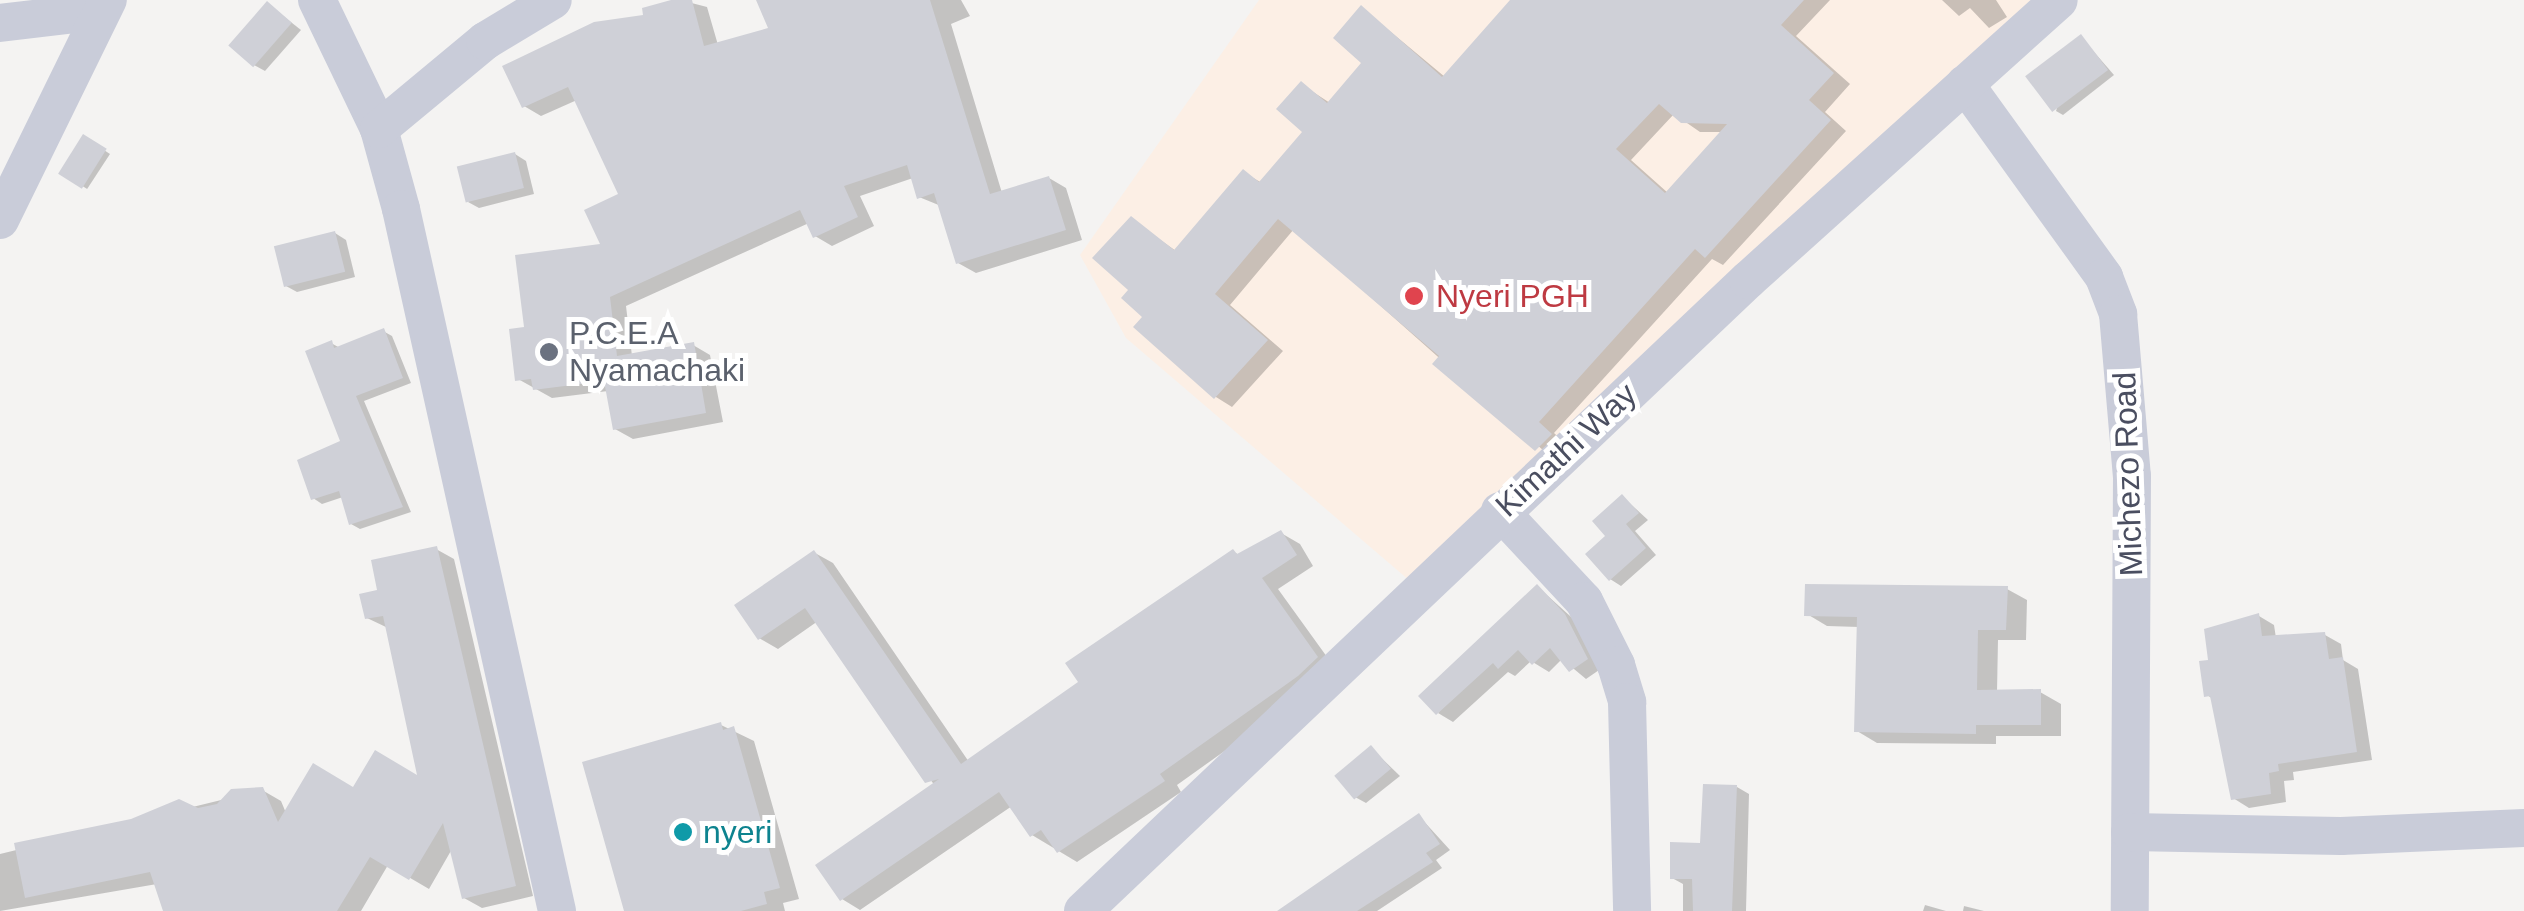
<!DOCTYPE html>
<html>
<head>
<meta charset="utf-8">
<style>
  body { margin:0 }
  #map { position:relative; width:2524px; height:911px; overflow:hidden; background:#f4f3f2; font-family:Arial,sans-serif }
  div>[style] { position:absolute }
  .medical>* { inset:0; background:#fcefe5 }
  .shadow>* { inset:0; background:#0003; transform-origin:0 0 }
  .building>* { inset:0; background:#cfd0d7; transform-origin:0 0 }
  .street>* { height:38px; margin:-19px; padding:0 19px; transform-origin:19px; border-radius:19px; background:#c9ccd9 }
  .dots>* { width:28px; height:28px; translate:-50% -50%; box-sizing:border-box; border:5px solid #fff; border-radius:50% }
  span { translate:-50% -50%; white-space:nowrap; text-align:center; line-height:1.15; -webkit-text-stroke:10px #fff; paint-order:stroke }
  .health-label { font-size:32px; color:#be3a42 }
  .left { translate:0 -50%; text-align:left }
  .worship-label { font-size:32px; color:#5b616d }
  .street-label { font-size:32px; color:#4a4e60 }
  .culture-label { font-size:32px; color:#0d838f }
</style>
</head>
<body>
<div id="map">
  <div class="medical">
    <div style="clip-path:polygon(1259px 0,2040px 0,1417px 587px,1126px 338px,1080px 255px)"></div>
  </div>
  <div class="shadow">
    <div style="clip-path:polygon(680px 0,707px 7px,718px 45px,772px 30px,758px 0,961px 0,970px 16px,951px 24px,1002px 193px,1049px 178px,1066px 188px,1082px 240px,976px 273px,958px 263px,941px 206px,919px 197px,913px 178px,860px 196px,874px 226px,832px 246px,815px 236px,809px 223px,626px 306px,632px 356px,693px 345px,710px 355px,723px 422px,633px 439px,615px 429px,608px 391px,552px 398px,518px 379px,527px 329px,604px 246px,621px 195px,577px 100px,541px 116px,524px 106px,646px 17px)"></div>
    <div style="clip-path:polygon(evenodd,1513px 0,1830px 0,1796px 36px,1850px 84px,1825px 112px,1846px 131px,1723px 265px,1712px 259px,1554px 433px,1567px 445px,1553px 459px,1294px 229px,1230px 305px,1283px 351px,1232px 407px,1216px 397px,1146px 317px,1132px 290px,1131px 219px,1176px 251px,1243px 172px,1262px 183px,1305px 132px,1301px 84px,1330px 103px,1365px 62px,1362px 8px,1445px 77px,1513px 0,1674px 114px,1700px 132px,1723px 132px,1668px 193px,1631px 160px,1674px 114px)"></div>
    <div style="clip-path:polygon(1942px 0,1996px 0,2007px 17px,1989px 28px,1970px 8px,1959px 16px)"></div>
    <div style="clip-path:polygon(268px 4px,301px 30px,265px 71px,254px 65px)"></div>
    <div style="clip-path:polygon(2081px 37px,2114px 75px,2063px 115px,2056px 111px)"></div>
    <div style="left:84px;top:137px;width:31px;height:42px;rotate:33deg"></div>
    <div style="clip-path:polygon(515px 154px,526px 161px,534px 194px,479px 208px,468px 202px)"></div>
    <div style="clip-path:polygon(335px 233px,346px 240px,355px 277px,297px 292px,286px 286px)"></div>
    <div style="clip-path:polygon(383px 331px,392px 336px,411px 383px,364px 401px,411px 512px,360px 529px,351px 524px,343px 497px,322px 504px,313px 498px,344px 442px,331px 343px,340px 348px)"></div>
    <div style="clip-path:polygon(1623px 497px,1648px 520px,1635px 531px,1656px 555px,1621px 586px,1610px 579px,1609px 536px)"></div>
    <div style="clip-path:polygon(1281px 533px,1300px 544px,1313px 566px,1278px 589px,1335px 668px,1317px 685px,1177px 785px,1181px 792px,1077px 862px,1032px 835px,1012px 806px,860px 910px,842px 899px,935px 786px,818px 621px,778px 649px,759px 638px,815px 553px,833px 563px,969px 762px,1082px 683px,1233px 552px,1240px 555px)"></div>
    <div style="clip-path:polygon(436px 549px,454px 559px,533px 896px,482px 908px,464px 898px,452px 849px,429px 889px,388px 865px,361px 911px,165px 911px,157px 884px,0 911px,0 854px,262px 790px,281px 801px,286px 813px,354px 790px,420px 780px,388px 628px,367px 618px,380px 592px)"></div>
    <div style="clip-path:polygon(1538px 587px,1580px 625px,1602px 668px,1586px 679px,1562px 659px,1549px 672px,1531px 661px,1515px 676px,1508px 672px,1453px 722px,1438px 713px)"></div>
    <div style="clip-path:polygon(2007px 589px,2027px 600px,2026px 640px,1998px 640px,1997px 692px,2040px 692px,2061px 704px,2061px 736px,1996px 736px,1996px 744px,1877px 743px,1857px 731px,1859px 627px,1827px 626px,1807px 614px)"></div>
    <div style="clip-path:polygon(2259px 616px,2274px 625px,2276px 638px,2325px 635px,2341px 644px,2343px 660px,2358px 669px,2372px 760px,2293px 772px,2294px 780px,2284px 781px,2286px 802px,2249px 808px,2233px 798px,2213px 699px,2207px 695px,2211px 662px)"></div>
    <div style="clip-path:polygon(721px 725px,754px 741px,799px 899px,783px 903px,785px 911px,627px 911px)"></div>
    <div style="clip-path:polygon(1371px 748px,1400px 776px,1366px 803px,1355px 797px)"></div>
    <div style="clip-path:polygon(1737px 787px,1749px 794px,1746px 911px,1683px 911px,1683px 884px,1672px 878px,1702px 845px)"></div>
    <div style="clip-path:polygon(1419px 816px,1450px 850px,1436px 860px,1442px 868px,1377px 911px,1312px 911px)"></div>
    <div style="clip-path:polygon(1925px 905px,1946px 911px,1923px 911px)"></div>
    <div style="clip-path:polygon(1964px 906px,1984px 911px,1963px 911px)"></div>
  </div>
  <div class="building">
    <div style="clip-path:polygon(671px 0,692px 0,704px 46px,768px 28px,756px 0,930px 0,990px 194px,1049px 176px,1066px 230px,956px 264px,934px 193px,917px 199px,907px 165px,844px 186px,858px 217px,813px 238px,800px 210px,610px 297px,617px 356px,694px 342px,706px 413px,613px 430px,604px 381px,533px 390px,531px 379px,515px 381px,509px 329px,524px 327px,515px 255px,600px 244px,584px 210px,618px 194px,568px 87px,522px 108px,502px 66px,594px 22px,643px 15px,642px 8px)"></div>
    <div style="clip-path:polygon(evenodd,1510px 0,1804px 0,1781px 25px,1834px 73px,1809px 100px,1831px 120px,1705px 258px,1695px 249px,1539px 422px,1552px 434px,1535px 451px,1432px 364px,1439px 356px,1278px 219px,1215px 294px,1268px 340px,1214px 399px,1133px 327px,1142px 317px,1121px 298px,1128px 290px,1092px 258px,1131px 216px,1174px 250px,1243px 169px,1259px 182px,1302px 132px,1276px 109px,1301px 81px,1327px 103px,1361px 63px,1333px 38px,1361px 5px,1442px 77px,1510px 0,1659px 104px,1681px 123px,1727px 124px,1665px 193px,1616px 149px,1659px 104px)"></div>
    <div style="left:267px;top:1px;width:33px;height:59px;rotate:41deg"></div>
    <div style="left:2081px;top:34px;width:45px;height:70px;rotate:53deg"></div>
    <div style="left:83px;top:134px;width:28px;height:47px;rotate:32deg"></div>
    <div style="left:515px;top:152px;width:37px;height:60px;rotate:76deg"></div>
    <div style="left:335px;top:231px;width:42px;height:63px;rotate:76deg"></div>
    <div style="clip-path:polygon(384px 328px,403px 378px,356px 396px,403px 507px,349px 525px,339px 491px,311px 500px,297px 460px,340px 441px,305px 351px,332px 340px,334px 348px)"></div>
    <div style="clip-path:polygon(1622px 494px,1639px 513px,1626px 524px,1646px 548px,1609px 581px,1585px 554px,1605px 536px,1592px 521px)"></div>
    <div style="clip-path:polygon(1281px 530px,1297px 555px,1262px 578px,1318px 657px,1298px 676px,1160px 774px,1165px 781px,1057px 853px,1041px 830px,1030px 837px,999px 792px,840px 901px,815px 865px,939px 779px,925px 783px,805px 608px,758px 640px,734px 605px,814px 550px,961px 764px,1078px 682px,1065px 663px,1233px 549px,1237px 554px)"></div>
    <div style="clip-path:polygon(437px 546px,516px 886px,462px 899px,443px 823px,409px 880px,370px 857px,337px 911px,163px 911px,150px 872px,25px 898px,14px 843px,131px 819px,179px 799px,198px 808px,217px 804px,231px 789px,263px 787px,278px 822px,313px 763px,353px 787px,375px 750px,417px 775px,383px 616px,365px 619px,359px 594px,377px 590px,371px 560px)"></div>
    <div style="clip-path:polygon(1537px 584px,1565px 614px,1588px 659px,1569px 672px,1550px 648px,1532px 665px,1518px 650px,1498px 669px,1493px 663px,1436px 715px,1418px 696px)"></div>
    <div style="clip-path:polygon(1805px 584px,2008px 586px,2006px 630px,1978px 630px,1977px 690px,2041px 689px,2041px 725px,1976px 725px,1976px 734px,1854px 732px,1857px 617px,1804px 616px)"></div>
    <div style="clip-path:polygon(2259px 613px,2262px 636px,2325px 632px,2329px 659px,2343px 657px,2357px 752px,2278px 764px,2279px 771px,2269px 773px,2271px 794px,2231px 800px,2210px 696px,2204px 697px,2199px 661px,2208px 660px,2204px 629px)"></div>
    <div style="clip-path:polygon(721px 722px,723px 730px,734px 726px,780px 888px,764px 892px,767px 904px,741px 911px,624px 911px,582px 762px)"></div>
    <div style="left:1371px;top:745px;width:31px;height:48px;rotate:50deg"></div>
    <div style="clip-path:polygon(1703px 784px,1737px 785px,1732px 911px,1693px 911px,1692px 879px,1670px 879px,1670px 842px,1700px 843px)"></div>
    <div style="clip-path:polygon(1419px 813px,1440px 844px,1426px 853px,1433px 862px,1357px 911px,1277px 911px)"></div>
  </div>
  <div class="street">
    <div style="left:317px;top:0;width:143px;rotate:64.3deg"></div>
    <div style="left:379px;top:129px;width:83px;rotate:74.6deg"></div>
    <div style="left:401px;top:209px;width:719px;rotate:77.47deg"></div>
    <div style="left:0;top:23px;width:102px;rotate:-6.8deg"></div>
    <div style="left:1965px;top:84px;width:238px;rotate:54.2deg"></div>
    <div style="left:2104px;top:277px;width:40px;rotate:69deg"></div>
    <div style="left:2118px;top:314px;width:163px;rotate:85.1deg"></div>
    <div style="left:2132px;top:476px;width:435px;rotate:90.3deg"></div>
    <div style="left:379px;top:129px;width:138px;rotate:-39.7deg"></div>
    <div style="left:485px;top:41px;width:79px;rotate:-31.1deg"></div>
    <div style="left:0;top:220px;width:245px;rotate:-63.9deg"></div>
    <div style="left:1500px;top:511px;width:123px;rotate:47deg"></div>
    <div style="left:1584px;top:601px;width:72px;rotate:63.4deg"></div>
    <div style="left:1616px;top:665px;width:39px;rotate:73deg"></div>
    <div style="left:1627px;top:702px;width:209px;rotate:88.6deg"></div>
    <div style="left:2130px;top:832px;width:211px;rotate:1.1deg"></div>
    <div style="left:2341px;top:836px;width:183px;rotate:-2.5deg"></div>
    <div style="left:1083px;top:911px;width:917px;rotate:-43.5deg"></div>
    <div style="left:1748px;top:280px;width:418px;rotate:-42deg"></div>
  </div>
  <div class="dots">
    <div style="left:1414px;top:296px;background:#e0444e"></div>
    <div style="left:549px;top:352px;background:#6b7280"></div>
    <div style="left:683px;top:832px;background:#0f9aa8"></div>
  </div>
  <div class="health-label">
    <span class="left" style="left:1436px;top:296px">Nyeri PGH</span>
  </div>
  <div class="worship-label">
    <span class="left" style="left:569px;top:352px">P.C.E.A<br>Nyamachaki</span>
  </div>
  <div class="street-label">
    <span style="left:1566px;top:450px;rotate:-43deg">Kimathi Way</span>
    <span style="left:2128px;top:474px;rotate:-92deg">Michezo Road</span>
  </div>
  <div class="culture-label">
    <span class="left" style="left:703px;top:832px">nyeri</span>
  </div>
</div>
</body>
</html>
